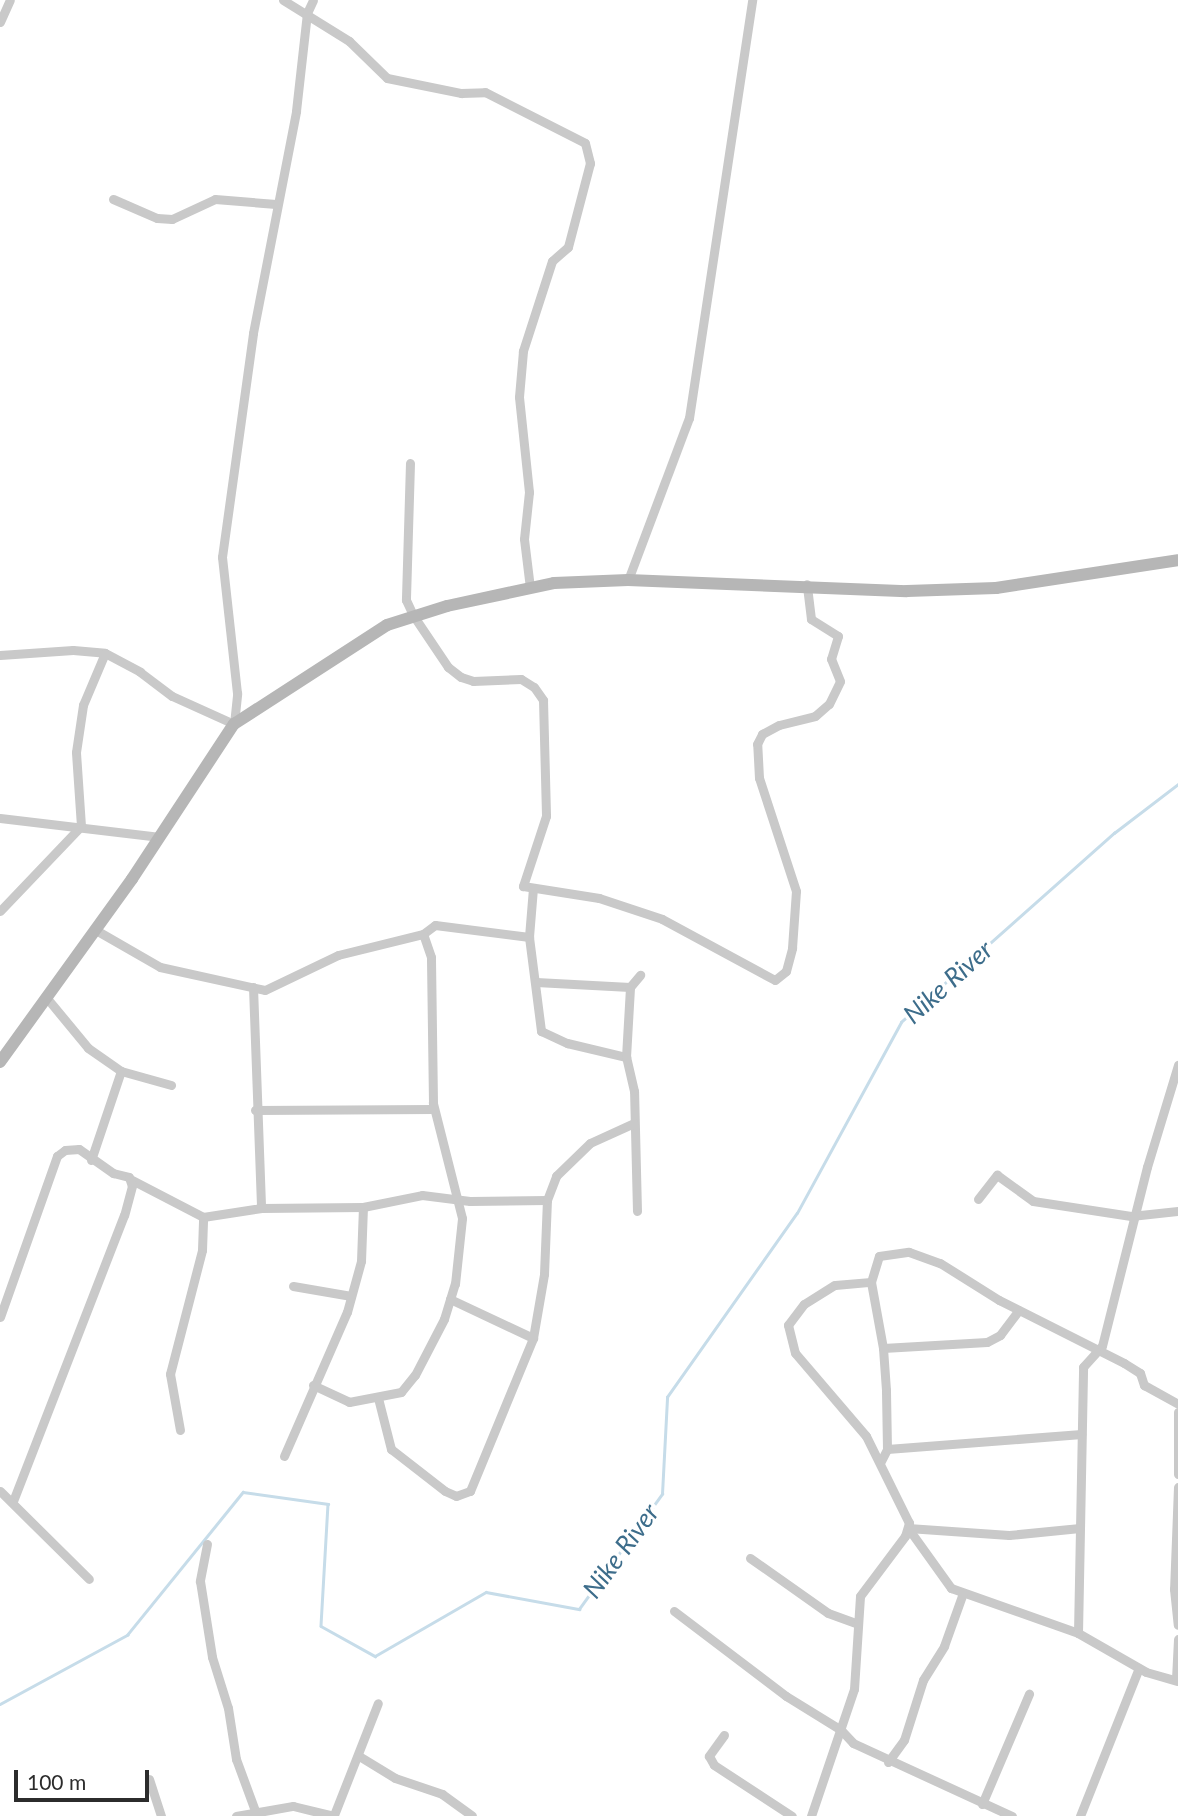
<!DOCTYPE html>
<html>
<head>
<meta charset="utf-8">
<style>
  body { margin:0 }
  #map { position:relative; width:1178px; height:1816px; overflow:hidden; background:#fff; font-family:Lato,sans-serif }
  div>[style] { position:absolute }
  .stream>* { height:2.5px; margin:-1.25px; padding:0 1.25px; transform-origin:1.25px; border-radius:1.25px; background:#c6dce9 }
  .street>* { height:9px; margin:-4.5px; padding:0 4.5px; transform-origin:4.5px; border-radius:4.5px; background:#c9c9c9 }
  .secondary>* { height:12px; margin:-6px; padding:0 6px; transform-origin:6px; border-radius:6px; background:#b6b6b6 }
  span { translate:-50% -50%; white-space:nowrap; text-align:center; line-height:1.15; -webkit-text-stroke:7px #fff; paint-order:stroke }
  .water-label { font-size:26px; color:#3d6d8b; font-style:italic }
  .scale { position:absolute; left:14px; top:1770px; width:135px; height:32px; box-sizing:border-box; border:4px solid #2c2c2c; border-top:0; padding-left:9px; font-size:21px; line-height:24px; white-space:nowrap; color:#2c2c2c; -webkit-text-stroke:5px #fff; paint-order:stroke }
</style>
</head>
<body>
<div id="map">
  <div class="stream">
    <div style="left:0;top:1704px;width:145px;rotate:-28.5deg"></div>
    <div style="left:127px;top:1635px;width:184px;rotate:-51deg"></div>
    <div style="left:243px;top:1492px;width:86px;rotate:8deg"></div>
    <div style="left:328px;top:1504px;width:122px;rotate:93.3deg"></div>
    <div style="left:321px;top:1626px;width:62px;rotate:29.1deg"></div>
    <div style="left:375px;top:1656px;width:128px;rotate:-30deg"></div>
    <div style="left:486px;top:1592px;width:95px;rotate:10.4deg"></div>
    <div style="left:579px;top:1609px;width:142px;rotate:-54.2deg"></div>
    <div style="left:662px;top:1494px;width:97px;rotate:-87deg"></div>
    <div style="left:667px;top:1397px;width:225px;rotate:-54.8deg"></div>
    <div style="left:797px;top:1213px;width:217px;rotate:-61.4deg"></div>
    <div style="left:901px;top:1022px;width:285px;rotate:-41.6deg"></div>
    <div style="left:1114px;top:833px;width:81px;rotate:-37.4deg"></div>
  </div>
  <div class="street">
    <div style="left:283px;top:0;width:78px;rotate:31.8deg"></div>
    <div style="left:349px;top:41px;width:53px;rotate:44.2deg"></div>
    <div style="left:387px;top:78px;width:76px;rotate:11.5deg"></div>
    <div style="left:461px;top:93px;width:24px;rotate:-2deg"></div>
    <div style="left:485px;top:92px;width:112px;rotate:27deg"></div>
    <div style="left:585px;top:143px;width:21px;rotate:76deg"></div>
    <div style="left:590px;top:163px;width:87px;rotate:104.7deg"></div>
    <div style="left:568px;top:247px;width:21px;rotate:139deg"></div>
    <div style="left:552px;top:261px;width:95px;rotate:107.9deg"></div>
    <div style="left:523px;top:351px;width:46px;rotate:95deg"></div>
    <div style="left:519px;top:397px;width:96px;rotate:84deg"></div>
    <div style="left:529px;top:492px;width:47px;rotate:96.1deg"></div>
    <div style="left:524px;top:539px;width:49px;rotate:83deg"></div>
    <div style="left:0;top:22px;width:24px;rotate:-66deg"></div>
    <div style="left:113px;top:199px;width:48px;rotate:23.4deg"></div>
    <div style="left:157px;top:218px;width:15px;rotate:4deg"></div>
    <div style="left:172px;top:219px;width:47px;rotate:-24.9deg"></div>
    <div style="left:215px;top:199px;width:61px;rotate:4.7deg"></div>
    <div style="left:410px;top:463px;width:137px;rotate:91.7deg"></div>
    <div style="left:406px;top:600px;width:17px;rotate:65deg"></div>
    <div style="left:413px;top:615px;width:63px;rotate:56.1deg"></div>
    <div style="left:448px;top:667px;width:16px;rotate:38deg"></div>
    <div style="left:461px;top:677px;width:13px;rotate:18deg"></div>
    <div style="left:473px;top:681px;width:48px;rotate:-2.4deg"></div>
    <div style="left:521px;top:679px;width:15px;rotate:32deg"></div>
    <div style="left:534px;top:687px;width:16px;rotate:55deg"></div>
    <div style="left:543px;top:700px;width:116px;rotate:88.5deg"></div>
    <div style="left:546px;top:816px;width:74px;rotate:108.2deg"></div>
    <div style="left:523px;top:886px;width:77px;rotate:9deg"></div>
    <div style="left:599px;top:898px;width:66px;rotate:18.4deg"></div>
    <div style="left:662px;top:919px;width:128px;rotate:28.4deg"></div>
    <div style="left:775px;top:980px;width:14px;rotate:-39deg"></div>
    <div style="left:786px;top:971px;width:24px;rotate:-75deg"></div>
    <div style="left:792px;top:948px;width:57px;rotate:-86deg"></div>
    <div style="left:796px;top:891px;width:119px;rotate:-108.1deg"></div>
    <div style="left:759px;top:778px;width:34px;rotate:-93deg"></div>
    <div style="left:757px;top:744px;width:11px;rotate:-63deg"></div>
    <div style="left:762px;top:734px;width:19px;rotate:-28deg"></div>
    <div style="left:779px;top:725px;width:37px;rotate:-14deg"></div>
    <div style="left:815px;top:716px;width:18px;rotate:-41deg"></div>
    <div style="left:829px;top:704px;width:25px;rotate:-64deg"></div>
    <div style="left:840px;top:681px;width:24px;rotate:-112deg"></div>
    <div style="left:831px;top:659px;width:24px;rotate:-73deg"></div>
    <div style="left:838px;top:636px;width:32px;rotate:-148deg"></div>
    <div style="left:811px;top:619px;width:35px;rotate:-97deg"></div>
    <div style="left:628px;top:580px;width:173px;rotate:-69.4deg"></div>
    <div style="left:689px;top:418px;width:423px;rotate:-81.4deg"></div>
    <div style="left:0;top:655px;width:73px;rotate:-3.9deg"></div>
    <div style="left:73px;top:650px;width:32px;rotate:5deg"></div>
    <div style="left:105px;top:653px;width:40px;rotate:28deg"></div>
    <div style="left:140px;top:672px;width:40px;rotate:37deg"></div>
    <div style="left:172px;top:696px;width:68px;rotate:24.3deg"></div>
    <div style="left:234px;top:724px;width:31px;rotate:-84deg"></div>
    <div style="left:237px;top:693px;width:137px;rotate:-96.3deg"></div>
    <div style="left:222px;top:557px;width:226px;rotate:-82.1deg"></div>
    <div style="left:253px;top:333px;width:226px;rotate:-79deg"></div>
    <div style="left:296px;top:111px;width:99px;rotate:-83.6deg"></div>
    <div style="left:307px;top:13px;width:14px;rotate:-65deg"></div>
    <div style="left:0;top:818px;width:161px;rotate:6.8deg"></div>
    <div style="left:533px;top:888px;width:49px;rotate:94.7deg"></div>
    <div style="left:529px;top:937px;width:95px;rotate:82.7deg"></div>
    <div style="left:541px;top:1031px;width:29px;rotate:25deg"></div>
    <div style="left:567px;top:1043px;width:61px;rotate:13.3deg"></div>
    <div style="left:0;top:911px;width:117px;rotate:-46.4deg"></div>
    <div style="left:81px;top:826px;width:74px;rotate:-93.9deg"></div>
    <div style="left:76px;top:752px;width:48px;rotate:-81.5deg"></div>
    <div style="left:83px;top:705px;width:56px;rotate:-67.1deg"></div>
    <div style="left:94px;top:929px;width:76px;rotate:29.9deg"></div>
    <div style="left:160px;top:967px;width:107px;rotate:12.4deg"></div>
    <div style="left:265px;top:990px;width:81px;rotate:-25.6deg"></div>
    <div style="left:338px;top:955px;width:88px;rotate:-13.9deg"></div>
    <div style="left:423px;top:934px;width:15px;rotate:-37deg"></div>
    <div style="left:435px;top:925px;width:95px;rotate:7.3deg"></div>
    <div style="left:536px;top:982px;width:94px;rotate:3deg"></div>
    <div style="left:253px;top:987px;width:221px;rotate:87.9deg"></div>
    <div style="left:46px;top:997px;width:66px;rotate:50.5deg"></div>
    <div style="left:88px;top:1048px;width:40px;rotate:34.9deg"></div>
    <div style="left:121px;top:1071px;width:52px;rotate:15.6deg"></div>
    <div style="left:255px;top:1110px;width:179px;rotate:-0.3deg"></div>
    <div style="left:91px;top:1160px;width:94px;rotate:-71.4deg"></div>
    <div style="left:130px;top:1179px;width:82px;rotate:27.5deg"></div>
    <div style="left:203px;top:1217px;width:59px;rotate:-8.8deg"></div>
    <div style="left:261px;top:1208px;width:102px;rotate:-0.6deg"></div>
    <div style="left:363px;top:1207px;width:60px;rotate:-11.5deg"></div>
    <div style="left:422px;top:1195px;width:48px;rotate:7.1deg"></div>
    <div style="left:470px;top:1201px;width:77px;rotate:-0.7deg"></div>
    <div style="left:978px;top:1199px;width:31px;rotate:-52deg"></div>
    <div style="left:997px;top:1175px;width:44px;rotate:35.8deg"></div>
    <div style="left:1033px;top:1201px;width:99px;rotate:8.7deg"></div>
    <div style="left:1131px;top:1216px;width:47px;rotate:-6.1deg"></div>
    <div style="left:637px;top:1211px;width:120px;rotate:-91.4deg"></div>
    <div style="left:634px;top:1091px;width:35px;rotate:-103deg"></div>
    <div style="left:626px;top:1057px;width:70px;rotate:-86.7deg"></div>
    <div style="left:630px;top:987px;width:16px;rotate:-50deg"></div>
    <div style="left:293px;top:1286px;width:59px;rotate:9.8deg"></div>
    <div style="left:450px;top:1299px;width:92px;rotate:25.2deg"></div>
    <div style="left:0;top:1317px;width:171px;rotate:-70.5deg"></div>
    <div style="left:57px;top:1156px;width:10px;rotate:-37deg"></div>
    <div style="left:65px;top:1150px;width:14px;rotate:-4deg"></div>
    <div style="left:79px;top:1149px;width:42px;rotate:35.2deg"></div>
    <div style="left:113px;top:1173px;width:16px;rotate:14deg"></div>
    <div style="left:129px;top:1177px;width:9px;rotate:72deg"></div>
    <div style="left:132px;top:1186px;width:30px;rotate:105deg"></div>
    <div style="left:124px;top:1215px;width:307px;rotate:111.2deg"></div>
    <div style="left:883px;top:1348px;width:104px;rotate:-3.3deg"></div>
    <div style="left:987px;top:1342px;width:15px;rotate:-28deg"></div>
    <div style="left:1000px;top:1335px;width:31px;rotate:-53deg"></div>
    <div style="left:313px;top:1385px;width:40px;rotate:25deg"></div>
    <div style="left:349px;top:1402px;width:53px;rotate:-10.9deg"></div>
    <div style="left:401px;top:1392px;width:22px;rotate:-51deg"></div>
    <div style="left:415px;top:1375px;width:63px;rotate:-62.6deg"></div>
    <div style="left:444px;top:1319px;width:37px;rotate:-73deg"></div>
    <div style="left:455px;top:1284px;width:66px;rotate:-83.9deg"></div>
    <div style="left:462px;top:1218px;width:119px;rotate:-104.2deg"></div>
    <div style="left:433px;top:1103px;width:146px;rotate:-90.8deg"></div>
    <div style="left:431px;top:957px;width:24px;rotate:-109deg"></div>
    <div style="left:378px;top:1398px;width:53px;rotate:75.7deg"></div>
    <div style="left:391px;top:1449px;width:68px;rotate:37.9deg"></div>
    <div style="left:445px;top:1491px;width:12px;rotate:24deg"></div>
    <div style="left:456px;top:1496px;width:15px;rotate:-20deg"></div>
    <div style="left:470px;top:1491px;width:165px;rotate:-67.6deg"></div>
    <div style="left:533px;top:1338px;width:65px;rotate:-80.2deg"></div>
    <div style="left:544px;top:1274px;width:74px;rotate:-87.7deg"></div>
    <div style="left:547px;top:1200px;width:26px;rotate:-69deg"></div>
    <div style="left:556px;top:1176px;width:47px;rotate:-44.1deg"></div>
    <div style="left:590px;top:1143px;width:48px;rotate:-24.4deg"></div>
    <div style="left:1178px;top:1412px;width:62px;rotate:90deg"></div>
    <div style="left:180px;top:1430px;width:57px;rotate:-100.1deg"></div>
    <div style="left:170px;top:1374px;width:128px;rotate:-75.5deg"></div>
    <div style="left:202px;top:1250px;width:33px;rotate:-88deg"></div>
    <div style="left:887px;top:1449px;width:195px;rotate:-4.4deg"></div>
    <div style="left:284px;top:1456px;width:157px;rotate:-66.4deg"></div>
    <div style="left:347px;top:1312px;width:53px;rotate:-74.6deg"></div>
    <div style="left:361px;top:1261px;width:54px;rotate:-87.9deg"></div>
    <div style="left:880px;top:1463px;width:16px;rotate:-63deg"></div>
    <div style="left:887px;top:1449px;width:59px;rotate:-91deg"></div>
    <div style="left:886px;top:1390px;width:42px;rotate:-94.1deg"></div>
    <div style="left:883px;top:1348px;width:67px;rotate:-100.3deg"></div>
    <div style="left:871px;top:1282px;width:27px;rotate:-73deg"></div>
    <div style="left:879px;top:1256px;width:30px;rotate:-8deg"></div>
    <div style="left:909px;top:1252px;width:33px;rotate:20deg"></div>
    <div style="left:940px;top:1263px;width:70px;rotate:32.1deg"></div>
    <div style="left:999px;top:1300px;width:140px;rotate:26.7deg"></div>
    <div style="left:1124px;top:1363px;width:19px;rotate:32deg"></div>
    <div style="left:1140px;top:1373px;width:13px;rotate:72deg"></div>
    <div style="left:1144px;top:1385px;width:39px;rotate:29deg"></div>
    <div style="left:1178px;top:1487px;width:102px;rotate:92.2deg"></div>
    <div style="left:1174px;top:1589px;width:36px;rotate:84deg"></div>
    <div style="left:0;top:1491px;width:125px;rotate:44.7deg"></div>
    <div style="left:908px;top:1528px;width:74px;rotate:54.4deg"></div>
    <div style="left:951px;top:1588px;width:135px;rotate:19.5deg"></div>
    <div style="left:1078px;top:1633px;width:78px;rotate:29.8deg"></div>
    <div style="left:1146px;top:1672px;width:33px;rotate:16deg"></div>
    <div style="left:908px;top:1528px;width:101px;rotate:4deg"></div>
    <div style="left:1009px;top:1535px;width:71px;rotate:-5.6deg"></div>
    <div style="left:207px;top:1544px;width:38px;rotate:101deg"></div>
    <div style="left:200px;top:1581px;width:77px;rotate:81deg"></div>
    <div style="left:212px;top:1657px;width:53px;rotate:72.6deg"></div>
    <div style="left:228px;top:1708px;width:52px;rotate:81.1deg"></div>
    <div style="left:236px;top:1759px;width:61px;rotate:69.8deg"></div>
    <div style="left:750px;top:1558px;width:95px;rotate:35.2deg"></div>
    <div style="left:828px;top:1613px;width:30px;rotate:20deg"></div>
    <div style="left:674px;top:1611px;width:141px;rotate:37.2deg"></div>
    <div style="left:786px;top:1696px;width:65px;rotate:31.7deg"></div>
    <div style="left:841px;top:1730px;width:18px;rotate:47deg"></div>
    <div style="left:853px;top:1743px;width:175px;rotate:24.7deg"></div>
    <div style="left:1078px;top:1633px;width:266px;rotate:-88.9deg"></div>
    <div style="left:1083px;top:1367px;width:28px;rotate:-48deg"></div>
    <div style="left:1102px;top:1346px;width:185px;rotate:-75.9deg"></div>
    <div style="left:1147px;top:1167px;width:107px;rotate:-73.1deg"></div>
    <div style="left:1176px;top:1679px;width:40px;rotate:-87.1deg"></div>
    <div style="left:724px;top:1735px;width:26px;rotate:126deg"></div>
    <div style="left:709px;top:1756px;width:10px;rotate:61deg"></div>
    <div style="left:714px;top:1765px;width:93px;rotate:33.2deg"></div>
    <div style="left:359px;top:1756px;width:42px;rotate:31.4deg"></div>
    <div style="left:395px;top:1778px;width:50px;rotate:18.8deg"></div>
    <div style="left:442px;top:1794px;width:37px;rotate:36deg"></div>
    <div style="left:888px;top:1762px;width:27px;rotate:-54deg"></div>
    <div style="left:904px;top:1740px;width:63px;rotate:-72.4deg"></div>
    <div style="left:923px;top:1680px;width:40px;rotate:-58deg"></div>
    <div style="left:944px;top:1646px;width:56px;rotate:-70.3deg"></div>
    <div style="left:149px;top:1779px;width:39px;rotate:72deg"></div>
    <div style="left:982px;top:1804px;width:120px;rotate:-66.9deg"></div>
    <div style="left:334px;top:1815px;width:120px;rotate:-68.6deg"></div>
    <div style="left:236px;top:1816px;width:58px;rotate:-10deg"></div>
    <div style="left:293px;top:1806px;width:42px;rotate:13.7deg"></div>
    <div style="left:811px;top:1816px;width:134px;rotate:-71.3deg"></div>
    <div style="left:854px;top:1689px;width:93px;rotate:-86.3deg"></div>
    <div style="left:860px;top:1596px;width:75px;rotate:-53.1deg"></div>
    <div style="left:905px;top:1536px;width:14px;rotate:-73deg"></div>
    <div style="left:909px;top:1523px;width:97px;rotate:-116.3deg"></div>
    <div style="left:866px;top:1436px;width:109px;rotate:-130.5deg"></div>
    <div style="left:795px;top:1353px;width:29px;rotate:-104deg"></div>
    <div style="left:788px;top:1325px;width:26px;rotate:-53deg"></div>
    <div style="left:804px;top:1304px;width:36px;rotate:-32deg"></div>
    <div style="left:835px;top:1285px;width:36px;rotate:-5deg"></div>
    <div style="left:1080px;top:1816px;width:159px;rotate:-68.3deg"></div>
  </div>
  <div class="secondary">
    <div style="left:0;top:1062px;width:226px;rotate:-54.2deg"></div>
    <div style="left:132px;top:879px;width:186px;rotate:-56.7deg"></div>
    <div style="left:234px;top:724px;width:182px;rotate:-32.9deg"></div>
    <div style="left:387px;top:625px;width:63px;rotate:-17.6deg"></div>
    <div style="left:447px;top:606px;width:109px;rotate:-12.1deg"></div>
    <div style="left:554px;top:583px;width:74px;rotate:-2.3deg"></div>
    <div style="left:628px;top:580px;width:279px;rotate:2.3deg"></div>
    <div style="left:907px;top:591px;width:89px;rotate:-1.9deg"></div>
    <div style="left:996px;top:588px;width:184px;rotate:-8.7deg"></div>
  </div>
  <div class="water-label">
    <span style="left:948px;top:982px;rotate:-42deg">Nike River</span>
    <span style="left:621px;top:1551px;rotate:-54deg">Nike River</span>
  </div>
  <div class="scale">100 m</div>
</div>
</body>
</html>
